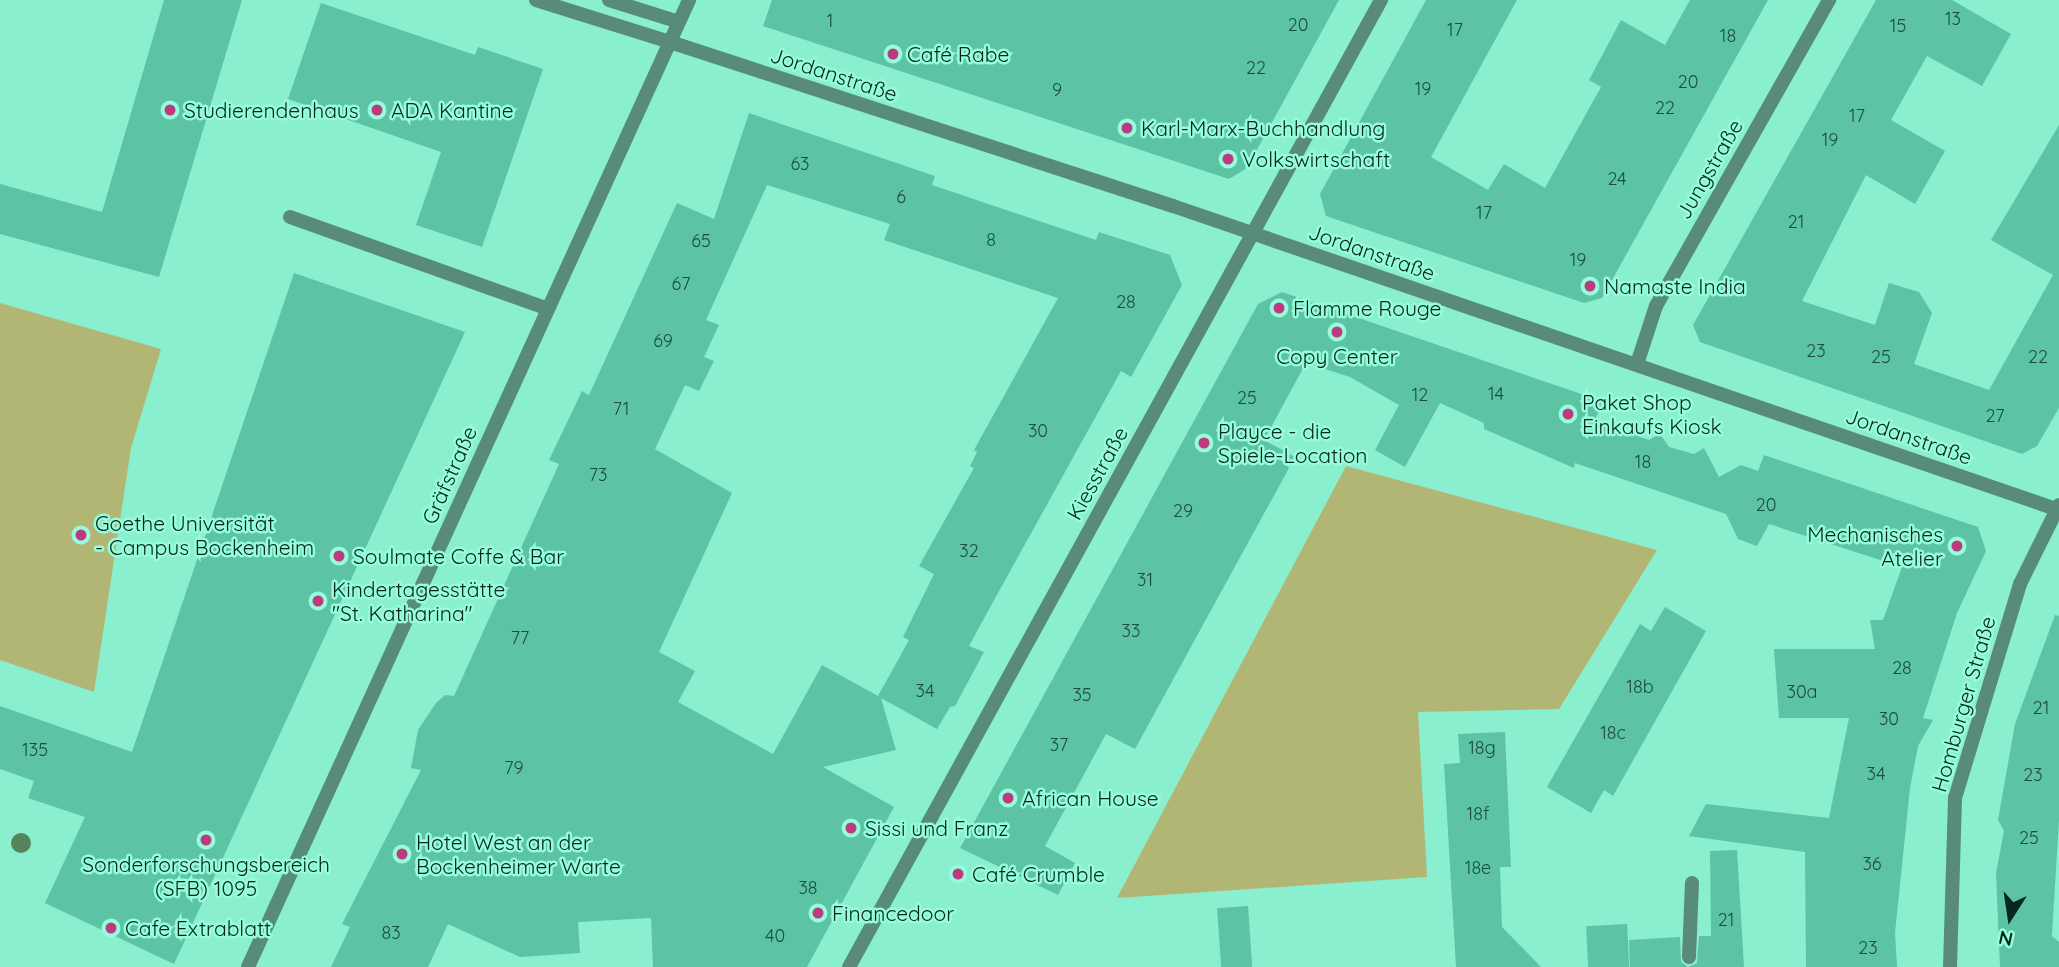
<!DOCTYPE html>
<html>
<head>
<meta charset="utf-8">
<style>
  body { margin:0 }
  #map { position:relative; width:2059px; height:967px; overflow:hidden; background:#89efce; font-family:Quicksand,sans-serif }
  div>[style] { position:absolute }
  .green>* { inset:0; background:#b2b675 }
  .building>* { inset:0; background:#5cc3a4; transform-origin:0 0 }
  .service>* { height:14px; margin:-7px; padding:0 7px; transform-origin:7px; border-radius:7px; background:#588b7a }
  .minor>* { height:14px; margin:-7px; padding:0 7px; transform-origin:7px; border-radius:7px; background:#588b7a }
  .trees>* { width:20px; height:20px; margin:-10px; border-radius:50%; background:#56855d }
  .dots>* { width:19px; height:19px; translate:-50% -50%; box-sizing:border-box; border:4px solid #96fcdb; border-radius:50% }
  span { translate:-50% -50%; white-space:nowrap; text-align:center; line-height:1.15; -webkit-text-stroke:5px #96fcdb; paint-order:stroke }
  .number-label { font-size:18px; color:#1b4e3f }
  .number-label span { -webkit-text-stroke-width:0 }
  .poi-label { font-size:21px; color:#05271d }
  .left { translate:0 -50%; text-align:left }
  .right { translate:-100% -50%; text-align:right }
  .street-label { font-size:21px; color:#05271d }
  .north { position:absolute; left:1975px; top:883px; width:70px; height:70px; -webkit-text-stroke:5px #96fcdb; paint-order:stroke; rotate:192deg; font-size:19px; font-weight:700; line-height:28px; text-align:center; color:#05271d }
  .north::after { content:''; display:block; margin:auto; width:24px; height:32px; background:#05271d; clip-path:polygon(50% 0,100% 100%,50% 72%,0 100%) }
</style>
</head>
<body>
<div id="map">
  <div class="green">
    <div style="clip-path:polygon(0 303px,161px 349px,131px 448px,94px 692px,0 660px)"></div>
    <div style="clip-path:polygon(1346px 466px,1657px 550px,1559px 709px,1418px 712px,1427px 877px,1117px 898px)"></div>
  </div>
  <div class="building">
    <div style="clip-path:polygon(164px 0,242px 0,159px 277px,0 234px,0 184px,102px 212px)"></div>
    <div style="clip-path:polygon(772px 0,1339px 0,1247px 168px,1229px 179px,763px 26px)"></div>
    <div style="clip-path:polygon(1426px 0,1517px 0,1431px 157px,1488px 190px,1504px 164px,1545px 188px,1601px 87px,1589px 80px,1621px 20px,1665px 45px,1690px 0,1768px 0,1602px 298px,1584px 303px,1326px 216px,1320px 194px)"></div>
    <div style="clip-path:polygon(1876px 0,1952px 0,2011px 34px,1982px 86px,1927px 56px,1891px 120px,1945px 151px,1915px 204px,1866px 175px,1802px 301px,1875px 325px,1889px 283px,1919px 292px,1932px 313px,1914px 364px,1989px 390px,2053px 275px,1991px 240px,2059px 125px,2059px 408px,2037px 446px,2022px 454px,1700px 342px,1693px 325px)"></div>
    <div style="clip-path:polygon(321px 3px,475px 55px,478px 47px,543px 69px,482px 247px,416px 225px,441px 152px,288px 99px)"></div>
    <div style="clip-path:polygon(evenodd,749px 113px,935px 176px,932px 185px,1048px 224px,1096px 240px,1099px 232px,1170px 255px,1182px 285px,1131px 377px,1121px 371px,993px 602px,969px 646px,984px 652px,955px 706px,950px 707px,937px 729px,881px 698px,896px 750px,823px 767px,894px 807px,807px 967px,653px 967px,651px 918px,578px 922px,580px 953px,520px 957px,448px 924px,428px 967px,331px 967px,350px 927px,342px 924px,421px 770px,411px 768px,418px 730px,436px 703px,445px 695px,454px 696px,559px 464px,549px 460px,582px 391px,589px 395px,677px 203px,714px 219px,749px 113px,767px 185px,890px 224px,884px 240px,1058px 298px,974px 450px,977px 452px,970px 466px,974px 468px,919px 566px,934px 574px,903px 637px,909px 640px,878px 696px,822px 665px,773px 754px,678px 702px,695px 671px,659px 652px,732px 493px,655px 449px,685px 385px,699px 391px,714px 361px,704px 357px,719px 325px,706px 320px,767px 185px)"></div>
    <div style="clip-path:polygon(294px 273px,465px 332px,174px 964px,45px 903px,85px 817px,28px 798px,34px 781px,0 769px,0 706px,132px 752px)"></div>
    <div style="clip-path:polygon(1282px 292px,1602px 401px,1595px 421px,1649px 440px,1660px 434px,1669px 447px,1694px 454px,1704px 448px,1719px 477px,1741px 465px,1758px 471px,1764px 455px,1978px 527px,1986px 551px,1957px 613px,1923px 718px,1933px 720px,1918px 746px,1910px 788px,1895px 933px,1897px 967px,1806px 967px,1805px 852px,1689px 836px,1706px 804px,1829px 818px,1849px 718px,1779px 718px,1774px 649px,1875px 649px,1870px 620px,1883px 620px,1902px 567px,1769px 524px,1757px 546px,1738px 539px,1726px 514px,1575px 463px,1574px 468px,1484px 429px,1484px 423px,1440px 403px,1405px 467px,1375px 450px,1399px 405px,1350px 377px,1306px 363px,1264px 440px,1295px 457px,1135px 749px,1106px 734px,1045px 846px,1075px 863px,1058px 895px,960px 848px,1258px 304px)"></div>
    <div style="clip-path:polygon(1665px 607px,1706px 631px,1613px 796px,1604px 790px,1591px 813px,1547px 787px,1640px 624px,1651px 631px)"></div>
    <div style="clip-path:polygon(2055px 615px,2059px 616px,2059px 819px,2052px 936px,2059px 942px,2059px 967px,2000px 967px,1996px 873px,2004px 831px,1998px 820px,2015px 724px)"></div>
    <div style="clip-path:polygon(1505px 732px,1511px 867px,1500px 867px,1502px 927px,1541px 967px,1456px 967px,1444px 764px,1460px 763px,1458px 734px)"></div>
    <div style="clip-path:polygon(1737px 850px,1744px 967px,1630px 967px,1629px 940px,1680px 937px,1681px 962px,1688px 967px,1697px 963px,1699px 936px,1711px 936px,1710px 851px)"></div>
    <div style="left:1248px;top:906px;width:61px;height:31px;rotate:86deg"></div>
    <div style="left:1627px;top:924px;width:43px;height:41px;rotate:87deg"></div>
  </div>
  <div class="service">
    <div style="left:536px;top:0;width:140px;rotate:17.4deg"></div>
    <div style="left:609px;top:0;width:73px;rotate:17.4deg"></div>
    <div style="left:290px;top:217px;width:272px;rotate:19.6deg"></div>
    <div style="left:1689px;top:957px;width:74px;rotate:-87.7deg"></div>
  </div>
  <div class="minor">
    <div style="left:670px;top:42px;width:529px;rotate:18.06deg"></div>
    <div style="left:1173px;top:206px;width:937px;rotate:18.94deg"></div>
    <div style="left:1637px;top:364px;width:61px;rotate:-71.9deg"></div>
    <div style="left:1656px;top:306px;width:352px;rotate:-60.5deg"></div>
    <div style="left:248px;top:967px;width:1063px;rotate:-65.48deg"></div>
    <div style="left:849px;top:967px;width:1104px;rotate:-61.18deg"></div>
    <div style="left:1950px;top:967px;width:169px;rotate:-88.3deg"></div>
    <div style="left:1955px;top:798px;width:224px;rotate:-73.1deg"></div>
    <div style="left:2020px;top:584px;width:88px;rotate:-63.7deg"></div>
  </div>
  <div class="trees">
    <div style="left:21px;top:843px"></div>
  </div>
  <div class="dots">
    <div style="left:893px;top:54px;background:#bd3a81"></div>
    <div style="left:170px;top:110px;background:#bd3a81"></div>
    <div style="left:377px;top:110px;background:#bd3a81"></div>
    <div style="left:1127px;top:128px;background:#bd3a81"></div>
    <div style="left:1228px;top:159px;background:#bd3a81"></div>
    <div style="left:1590px;top:286px;background:#bd3a81"></div>
    <div style="left:1279px;top:308px;background:#bd3a81"></div>
    <div style="left:1337px;top:332px;background:#bd3a81"></div>
    <div style="left:1568px;top:414px;background:#bd3a81"></div>
    <div style="left:1204px;top:443px;background:#bd3a81"></div>
    <div style="left:81px;top:535px;background:#bd3a81"></div>
    <div style="left:1957px;top:546px;background:#bd3a81"></div>
    <div style="left:339px;top:556px;background:#bd3a81"></div>
    <div style="left:318px;top:601px;background:#bd3a81"></div>
    <div style="left:1008px;top:798px;background:#bd3a81"></div>
    <div style="left:851px;top:828px;background:#bd3a81"></div>
    <div style="left:206px;top:840px;background:#bd3a81"></div>
    <div style="left:402px;top:854px;background:#bd3a81"></div>
    <div style="left:958px;top:874px;background:#bd3a81"></div>
    <div style="left:818px;top:913px;background:#bd3a81"></div>
    <div style="left:111px;top:928px;background:#bd3a81"></div>
  </div>
  <div class="number-label">
    <span style="left:1953px;top:19px">13</span>
    <span style="left:830px;top:21px">1</span>
    <span style="left:1298px;top:25px">20</span>
    <span style="left:1898px;top:26px">15</span>
    <span style="left:1455px;top:30px">17</span>
    <span style="left:1728px;top:36px">18</span>
    <span style="left:1256px;top:68px">22</span>
    <span style="left:1688px;top:82px">20</span>
    <span style="left:1423px;top:89px">19</span>
    <span style="left:1057px;top:90px">9</span>
    <span style="left:1665px;top:108px">22</span>
    <span style="left:1857px;top:116px">17</span>
    <span style="left:1830px;top:140px">19</span>
    <span style="left:800px;top:164px">63</span>
    <span style="left:1617px;top:179px">24</span>
    <span style="left:901px;top:197px">6</span>
    <span style="left:1484px;top:213px">17</span>
    <span style="left:1796px;top:222px">21</span>
    <span style="left:991px;top:240px">8</span>
    <span style="left:701px;top:241px">65</span>
    <span style="left:1578px;top:260px">19</span>
    <span style="left:681px;top:284px">67</span>
    <span style="left:1126px;top:302px">28</span>
    <span style="left:663px;top:341px">69</span>
    <span style="left:1816px;top:351px">23</span>
    <span style="left:1881px;top:357px">25</span>
    <span style="left:2038px;top:357px">22</span>
    <span style="left:1496px;top:394px">14</span>
    <span style="left:1420px;top:395px">12</span>
    <span style="left:1247px;top:398px">25</span>
    <span style="left:621px;top:409px">71</span>
    <span style="left:1995px;top:416px">27</span>
    <span style="left:1038px;top:431px">30</span>
    <span style="left:1643px;top:462px">18</span>
    <span style="left:598px;top:475px">73</span>
    <span style="left:1766px;top:505px">20</span>
    <span style="left:1183px;top:511px">29</span>
    <span style="left:969px;top:551px">32</span>
    <span style="left:1145px;top:580px">31</span>
    <span style="left:1131px;top:631px">33</span>
    <span style="left:520px;top:638px">77</span>
    <span style="left:1902px;top:668px">28</span>
    <span style="left:1640px;top:687px">18b</span>
    <span style="left:925px;top:691px">34</span>
    <span style="left:1802px;top:692px">30a</span>
    <span style="left:1082px;top:695px">35</span>
    <span style="left:2041px;top:708px">21</span>
    <span style="left:1889px;top:719px">30</span>
    <span style="left:1613px;top:733px">18c</span>
    <span style="left:1059px;top:745px">37</span>
    <span style="left:1482px;top:748px">18g</span>
    <span style="left:35px;top:750px">135</span>
    <span style="left:514px;top:768px">79</span>
    <span style="left:1876px;top:774px">34</span>
    <span style="left:2033px;top:775px">23</span>
    <span style="left:1478px;top:814px">18f</span>
    <span style="left:2029px;top:838px">25</span>
    <span style="left:1872px;top:864px">36</span>
    <span style="left:1478px;top:868px">18e</span>
    <span style="left:808px;top:888px">38</span>
    <span style="left:1726px;top:920px">21</span>
    <span style="left:391px;top:933px">83</span>
    <span style="left:775px;top:936px">40</span>
    <span style="left:1868px;top:948px">23</span>
  </div>
  <div class="poi-label">
    <span class="left" style="left:907px;top:54px">Café Rabe</span>
    <span class="left" style="left:184px;top:110px">Studierendenhaus</span>
    <span class="left" style="left:391px;top:110px">ADA Kantine</span>
    <span class="left" style="left:1141px;top:128px">Karl-Marx-Buchhandlung</span>
    <span class="left" style="left:1242px;top:159px">Volkswirtschaft</span>
    <span class="left" style="left:1604px;top:286px">Namaste India</span>
    <span class="left" style="left:1293px;top:308px">Flamme Rouge</span>
    <span style="left:1337px;top:356px">Copy Center</span>
    <span class="left" style="left:1582px;top:414px">Paket Shop<br>Einkaufs Kiosk</span>
    <span class="left" style="left:1218px;top:443px">Playce - die<br>Spiele-Location</span>
    <span class="left" style="left:95px;top:535px">Goethe Universität<br>- Campus Bockenheim</span>
    <span class="right" style="left:1943px;top:546px">Mechanisches<br>Atelier</span>
    <span class="left" style="left:353px;top:556px">Soulmate Coffe &amp; Bar</span>
    <span class="left" style="left:332px;top:601px">Kindertagesstätte<br>"St. Katharina"</span>
    <span class="left" style="left:1022px;top:798px">African House</span>
    <span class="left" style="left:865px;top:828px">Sissi und Franz</span>
    <span class="left" style="left:416px;top:854px">Hotel West an der<br>Bockenheimer Warte</span>
    <span style="left:206px;top:876px">Sonderforschungsbereich<br>(SFB) 1095</span>
    <span class="left" style="left:972px;top:874px">Café Crumble</span>
    <span class="left" style="left:832px;top:913px">Financedoor</span>
    <span class="left" style="left:125px;top:928px">Cafe Extrablatt</span>
  </div>
  <div class="street-label">
    <span style="left:834px;top:74px;rotate:18deg">Jordanstraße</span>
    <span style="left:1709px;top:169px;rotate:-60deg">Jungstraße</span>
    <span style="left:1372px;top:252px;rotate:19deg">Jordanstraße</span>
    <span style="left:1909px;top:436px;rotate:19deg">Jordanstraße</span>
    <span style="left:1097px;top:473px;rotate:-61deg">Kiesstraße</span>
    <span style="left:449px;top:475px;rotate:-66deg">Gräfstraße</span>
    <span style="left:1963px;top:704px;rotate:-74deg">Homburger Straße</span>
  </div>
  <div class="north">N</div>
</div>
</body>
</html>
